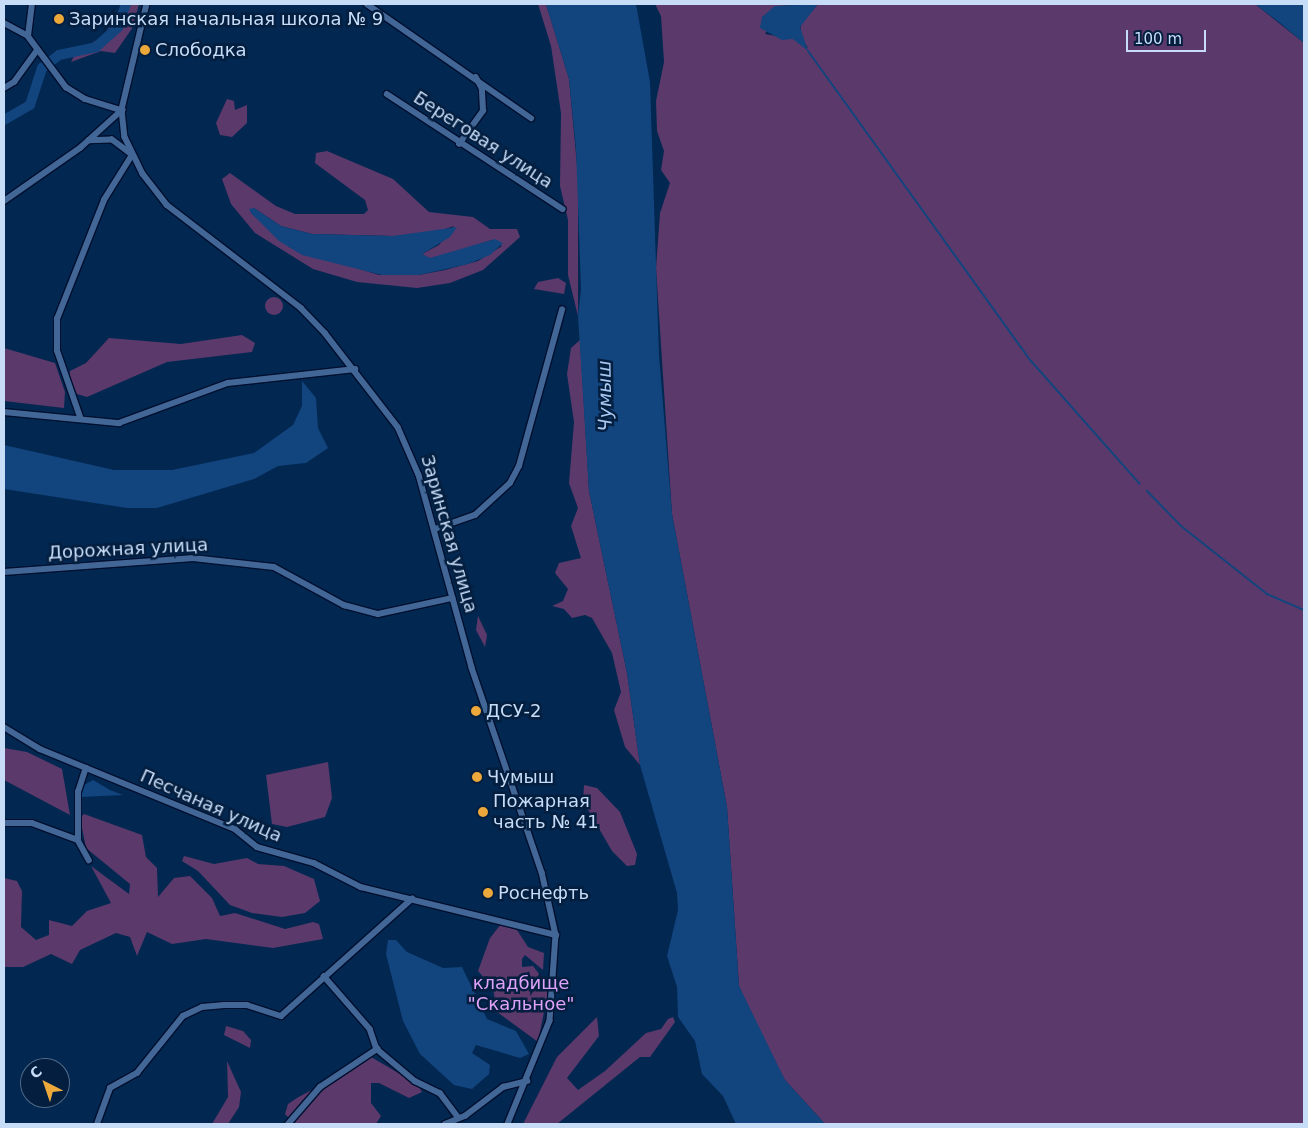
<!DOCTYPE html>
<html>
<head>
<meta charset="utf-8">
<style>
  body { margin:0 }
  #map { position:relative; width:1308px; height:1128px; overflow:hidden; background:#022751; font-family:"DejaVu Sans",sans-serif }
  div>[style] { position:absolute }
  .green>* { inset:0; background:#5c396b }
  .round { border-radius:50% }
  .water>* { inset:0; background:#12447e }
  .stream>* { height:2px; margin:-1px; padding:0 1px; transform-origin:1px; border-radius:1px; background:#12447e }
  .river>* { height:10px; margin:-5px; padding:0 5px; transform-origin:5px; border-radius:5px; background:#12447e }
  .roads { filter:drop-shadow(1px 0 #000f2e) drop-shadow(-1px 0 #000f2e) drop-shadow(0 1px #000f2e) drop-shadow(0 -1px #000f2e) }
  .minor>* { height:5.5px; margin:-2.75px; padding:0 2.75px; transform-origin:2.75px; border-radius:2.75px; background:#426797 }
  .dots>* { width:14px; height:14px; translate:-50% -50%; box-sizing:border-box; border:2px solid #031e3e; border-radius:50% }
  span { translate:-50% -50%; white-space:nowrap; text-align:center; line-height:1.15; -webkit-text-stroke:5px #031e3e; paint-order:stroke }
  .poi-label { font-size:18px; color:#c7dcf7 }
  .left { translate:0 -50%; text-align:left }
  .street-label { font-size:18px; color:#c7dcf7 }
  .park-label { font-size:18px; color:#dea3f9 }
  .water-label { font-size:19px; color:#a8c8f1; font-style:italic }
  .frame { position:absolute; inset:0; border:5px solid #c7dcf7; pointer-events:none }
  .north { position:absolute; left:20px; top:1058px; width:50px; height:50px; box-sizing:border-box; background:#031e3e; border:1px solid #516a88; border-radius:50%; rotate:319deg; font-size:14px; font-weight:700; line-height:20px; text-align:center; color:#c7dcf7 }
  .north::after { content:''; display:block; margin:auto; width:18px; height:22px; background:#eda83b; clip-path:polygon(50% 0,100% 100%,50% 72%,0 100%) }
  .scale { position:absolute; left:1126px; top:30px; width:80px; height:22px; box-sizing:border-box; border:2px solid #c7dcf7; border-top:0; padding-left:6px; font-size:15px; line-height:18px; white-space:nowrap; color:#c7dcf7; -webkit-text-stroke:4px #031e3e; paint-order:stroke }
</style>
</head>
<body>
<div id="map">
  <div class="green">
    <div style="clip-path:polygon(123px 4px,139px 4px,133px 27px,115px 53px,101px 51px,71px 62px,76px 52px,104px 36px)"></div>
    <div style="clip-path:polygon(538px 4px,546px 4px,569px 79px,578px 176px,578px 316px,568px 275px,568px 220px,560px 186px,561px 113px,551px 46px)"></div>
    <div style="clip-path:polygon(655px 4px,812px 4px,781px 6px,765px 34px,793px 39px,808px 48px,800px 35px,801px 24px,818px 4px,1255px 4px,1304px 43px,1304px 1124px,825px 1124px,785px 1080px,771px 1056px,739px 986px,727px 807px,672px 514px,656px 268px,660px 213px,670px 183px,661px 170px,664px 151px,657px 131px,656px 101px,664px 62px,661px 16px)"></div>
    <div style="clip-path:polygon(227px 99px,234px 101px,235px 110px,247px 105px,247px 123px,232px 137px,220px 135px,216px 123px)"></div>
    <div style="clip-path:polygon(evenodd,327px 151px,393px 179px,429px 212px,473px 217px,490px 229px,517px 229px,520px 237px,483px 270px,450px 283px,417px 288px,357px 282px,313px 269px,255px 233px,231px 204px,222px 179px,230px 173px,276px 206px,295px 214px,364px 214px,368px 210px,365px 200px,315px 163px,316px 153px,327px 151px,254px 208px,281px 226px,312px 234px,393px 236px,430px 234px,454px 226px,439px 245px,422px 254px,430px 259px,492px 240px,502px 246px,478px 261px,445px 270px,419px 275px,379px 275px,289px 247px,251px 213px,254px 208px)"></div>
    <div style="clip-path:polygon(558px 278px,566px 283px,564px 294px,534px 289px,538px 282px)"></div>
    <div class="round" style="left:265px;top:297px;width:18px;height:18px"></div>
    <div style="clip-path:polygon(242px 335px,255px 343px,252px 352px,167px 362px,87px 397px,77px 394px,69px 377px,70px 371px,86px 363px,109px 338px,181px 344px)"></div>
    <div style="clip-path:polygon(580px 340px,589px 491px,627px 673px,640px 765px,625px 747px,614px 710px,621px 692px,612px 653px,592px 618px,585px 615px,572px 618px,564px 609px,552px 606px,563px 601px,568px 589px,555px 573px,559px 563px,581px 558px,571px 526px,578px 508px,569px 483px,574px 422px,567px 374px,571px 348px)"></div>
    <div style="clip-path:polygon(4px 348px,55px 363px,65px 392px,64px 408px,4px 401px)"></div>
    <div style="clip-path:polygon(478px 616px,487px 635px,485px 647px,476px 630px)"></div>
    <div style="clip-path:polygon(4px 748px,27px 752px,62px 769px,70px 815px,4px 780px)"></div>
    <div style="clip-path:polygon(328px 762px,332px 798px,325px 817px,287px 827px,272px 824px,266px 775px)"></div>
    <div style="clip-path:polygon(584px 785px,597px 788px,620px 812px,637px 854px,635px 865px,627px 866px,612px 851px,583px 801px)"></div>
    <div style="clip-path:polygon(84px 814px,142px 835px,146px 857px,157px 868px,158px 897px,174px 878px,190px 876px,212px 898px,220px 916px,235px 913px,285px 929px,313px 922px,319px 924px,323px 939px,273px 948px,206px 939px,172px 944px,147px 932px,137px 956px,130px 937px,116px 933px,80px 950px,72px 964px,51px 954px,23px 967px,4px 967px,4px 878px,17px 881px,22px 891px,21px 927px,36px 940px,49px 935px,49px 920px,72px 926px,87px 911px,111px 903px,91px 866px,129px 894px,130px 884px,86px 848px,80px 818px)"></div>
    <div style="clip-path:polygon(184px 856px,214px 864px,247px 858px,258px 864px,284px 866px,314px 879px,320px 901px,305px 913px,282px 917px,252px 913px,230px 905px,198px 871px,182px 861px)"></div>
    <div style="clip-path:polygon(501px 924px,517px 930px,528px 947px,544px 953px,543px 970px,525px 955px,522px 959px,522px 967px,533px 966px,549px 987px,538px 1042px,497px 1012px,493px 988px,478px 971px,490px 938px)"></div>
    <div style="clip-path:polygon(597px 1017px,599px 1036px,567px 1078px,578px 1090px,605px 1071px,646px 1033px,661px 1029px,668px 1019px,673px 1017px,675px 1022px,650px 1057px,640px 1057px,557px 1124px,523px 1124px,557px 1057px)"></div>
    <div style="clip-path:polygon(226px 1026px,243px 1031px,251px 1040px,250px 1048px,224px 1035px)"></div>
    <div style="clip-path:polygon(371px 1057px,417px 1084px,422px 1092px,409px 1098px,379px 1083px,371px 1083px,371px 1103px,381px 1116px,376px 1124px,295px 1124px,285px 1114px,288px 1104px,297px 1098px)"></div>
    <div style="clip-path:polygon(227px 1061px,241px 1092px,239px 1107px,228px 1124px,212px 1124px,228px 1097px)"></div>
  </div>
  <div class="water">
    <div style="clip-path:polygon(546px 4px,636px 4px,650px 82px,659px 355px,672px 514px,727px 807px,739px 986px,785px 1080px,825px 1124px,736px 1124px,723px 1096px,702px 1074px,695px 1041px,678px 1017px,677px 987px,667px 956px,678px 910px,677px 893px,640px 765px,627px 673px,589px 491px,578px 316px,581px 289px,576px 149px,569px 79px)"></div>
    <div style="clip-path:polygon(818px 4px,800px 27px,808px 51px,793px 39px,782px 40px,760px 28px,762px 17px,775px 6px)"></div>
    <div style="clip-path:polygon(1255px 4px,1304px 4px,1304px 43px,1280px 23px)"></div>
    <div style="clip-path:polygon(254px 208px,281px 226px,312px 234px,393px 236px,457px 227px,450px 237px,422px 254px,430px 258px,495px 239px,503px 243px,490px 255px,468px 264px,419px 275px,382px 275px,302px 255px,279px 241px,251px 213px,249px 209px)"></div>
    <div style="clip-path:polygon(302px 381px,316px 398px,318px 428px,328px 448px,306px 463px,278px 466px,254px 479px,157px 508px,127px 508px,4px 489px,4px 445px,114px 470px,172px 470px,254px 453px,293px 425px,302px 406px)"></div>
    <div style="clip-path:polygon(93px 780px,110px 790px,123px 795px,81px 797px,84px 785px)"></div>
    <div style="clip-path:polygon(388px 940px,396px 940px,407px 952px,443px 968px,462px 967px,487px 1019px,516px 1031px,529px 1054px,520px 1058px,476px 1045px,472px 1053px,490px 1065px,489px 1074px,472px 1089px,454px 1085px,420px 1054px,403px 1021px,386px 954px)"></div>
  </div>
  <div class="stream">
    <div style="left:808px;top:51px;width:382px;rotate:54.3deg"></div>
    <div style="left:1031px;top:361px;width:164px;rotate:48.5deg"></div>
    <div style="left:1147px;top:491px;width:49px;rotate:45.8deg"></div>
    <div style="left:1181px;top:526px;width:110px;rotate:38.3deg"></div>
    <div style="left:1267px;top:594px;width:40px;rotate:23.4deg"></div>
  </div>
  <div class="river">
    <div style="left:4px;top:120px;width:30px;rotate:-30deg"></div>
    <div style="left:30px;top:105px;width:39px;rotate:-72deg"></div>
    <div style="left:42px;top:68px;width:21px;rotate:-37deg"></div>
    <div style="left:59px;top:55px;width:38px;rotate:-12deg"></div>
    <div style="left:96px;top:47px;width:30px;rotate:-42deg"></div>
    <div style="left:118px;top:27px;width:24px;rotate:-71deg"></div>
  </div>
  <div class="roads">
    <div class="minor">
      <div style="left:147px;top:4px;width:109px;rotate:103.3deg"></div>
      <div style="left:122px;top:110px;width:27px;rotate:84deg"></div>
      <div style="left:125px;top:137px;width:41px;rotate:64.1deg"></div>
      <div style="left:143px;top:174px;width:39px;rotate:52deg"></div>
      <div style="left:167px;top:205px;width:169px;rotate:37.5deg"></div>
      <div style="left:301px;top:308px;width:35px;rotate:46deg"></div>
      <div style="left:325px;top:333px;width:119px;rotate:52.2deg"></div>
      <div style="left:398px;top:427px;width:52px;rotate:66.4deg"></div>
      <div style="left:419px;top:475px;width:200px;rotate:74.6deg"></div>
      <div style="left:472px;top:668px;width:216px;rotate:71.1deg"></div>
      <div style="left:542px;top:872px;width:65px;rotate:77.5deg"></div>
      <div style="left:556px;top:935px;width:86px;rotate:94deg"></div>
      <div style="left:550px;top:1021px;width:111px;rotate:112.2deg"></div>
      <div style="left:367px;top:4px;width:200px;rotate:34.8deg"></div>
      <div style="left:4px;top:23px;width:27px;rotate:28deg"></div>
      <div style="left:28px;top:36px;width:64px;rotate:53.3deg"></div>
      <div style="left:66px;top:87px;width:22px;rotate:32deg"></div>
      <div style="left:85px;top:99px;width:39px;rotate:17deg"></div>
      <div style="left:28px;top:36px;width:32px;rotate:-83deg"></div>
      <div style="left:4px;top:88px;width:12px;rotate:-31deg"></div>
      <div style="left:14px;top:82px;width:39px;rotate:-54deg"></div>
      <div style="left:387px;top:94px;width:210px;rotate:33.2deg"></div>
      <div style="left:459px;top:144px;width:41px;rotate:-54deg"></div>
      <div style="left:483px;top:111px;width:22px;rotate:-93deg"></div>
      <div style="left:482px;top:89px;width:13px;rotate:-119deg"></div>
      <div style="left:4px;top:201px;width:93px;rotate:-34.9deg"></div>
      <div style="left:80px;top:148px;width:57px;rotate:-42.1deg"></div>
      <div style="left:4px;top:412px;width:116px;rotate:5.5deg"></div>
      <div style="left:119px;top:423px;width:116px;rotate:-20.2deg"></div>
      <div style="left:228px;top:383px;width:128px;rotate:-6.3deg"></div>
      <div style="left:80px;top:417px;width:70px;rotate:-109.2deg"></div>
      <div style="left:57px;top:351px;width:32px;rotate:-90deg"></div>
      <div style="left:57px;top:319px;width:128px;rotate:-68.4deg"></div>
      <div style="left:104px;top:200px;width:53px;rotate:-58.1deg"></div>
      <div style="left:132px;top:155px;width:25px;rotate:-143deg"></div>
      <div style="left:112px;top:140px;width:23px;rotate:178deg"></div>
      <div style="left:435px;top:529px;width:42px;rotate:-19.3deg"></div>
      <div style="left:475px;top:515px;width:47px;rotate:-42.4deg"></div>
      <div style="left:510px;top:483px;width:19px;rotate:-62deg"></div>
      <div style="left:519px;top:466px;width:162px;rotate:-74.6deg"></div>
      <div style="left:4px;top:572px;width:190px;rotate:-4.2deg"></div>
      <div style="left:193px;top:558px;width:81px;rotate:6.3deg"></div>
      <div style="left:274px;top:567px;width:80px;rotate:28.5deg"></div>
      <div style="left:344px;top:605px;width:35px;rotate:15deg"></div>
      <div style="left:378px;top:614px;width:76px;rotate:-12.2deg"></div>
      <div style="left:4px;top:727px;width:42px;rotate:31.4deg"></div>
      <div style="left:40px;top:749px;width:211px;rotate:22.3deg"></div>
      <div style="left:235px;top:829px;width:28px;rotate:39deg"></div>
      <div style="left:257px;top:847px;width:59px;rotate:15.7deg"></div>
      <div style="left:314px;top:863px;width:53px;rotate:27.1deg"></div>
      <div style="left:361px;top:887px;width:201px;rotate:13.8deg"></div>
      <div style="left:4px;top:823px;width:28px"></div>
      <div style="left:32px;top:823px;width:49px;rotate:20.3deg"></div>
      <div style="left:78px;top:840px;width:23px;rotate:61deg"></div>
      <div style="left:78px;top:840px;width:48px;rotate:-90deg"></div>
      <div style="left:78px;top:792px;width:25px;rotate:-72deg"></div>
      <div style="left:324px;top:976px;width:70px;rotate:49deg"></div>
      <div style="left:370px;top:1029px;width:21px;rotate:71deg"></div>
      <div style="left:97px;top:1124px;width:38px;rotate:-70deg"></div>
      <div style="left:110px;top:1088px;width:31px;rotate:-29deg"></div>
      <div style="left:137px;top:1073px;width:73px;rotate:-51.1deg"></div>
      <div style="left:183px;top:1016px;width:21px;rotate:-25deg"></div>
      <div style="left:202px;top:1007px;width:22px;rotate:-5deg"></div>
      <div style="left:224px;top:1005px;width:23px"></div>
      <div style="left:247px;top:1005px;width:36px;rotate:18deg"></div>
      <div style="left:281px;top:1016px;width:176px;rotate:-41.8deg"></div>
      <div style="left:288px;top:1124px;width:49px;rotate:-49.1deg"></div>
      <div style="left:320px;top:1087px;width:69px;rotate:-33.7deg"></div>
      <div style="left:377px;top:1049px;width:50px;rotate:40.1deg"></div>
      <div style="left:415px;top:1081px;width:28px;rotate:26deg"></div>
      <div style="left:440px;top:1093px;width:31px;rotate:53deg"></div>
      <div style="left:445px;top:1124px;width:22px;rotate:-22deg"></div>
      <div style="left:465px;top:1116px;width:48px;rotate:-37.3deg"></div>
      <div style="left:503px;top:1087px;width:25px;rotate:-14deg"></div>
    </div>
  </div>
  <div class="dots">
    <div style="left:59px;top:19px;background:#eda83b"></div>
    <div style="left:145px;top:50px;background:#eda83b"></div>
    <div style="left:476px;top:711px;background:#eda83b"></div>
    <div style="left:477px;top:777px;background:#eda83b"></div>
    <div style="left:483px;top:812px;background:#eda83b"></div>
    <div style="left:488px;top:893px;background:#eda83b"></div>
  </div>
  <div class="poi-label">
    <span class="left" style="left:69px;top:19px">Заринская начальная школа № 9</span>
    <span class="left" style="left:155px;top:50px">Слободка</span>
    <span class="left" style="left:486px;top:711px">ДСУ-2</span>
    <span class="left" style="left:487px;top:777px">Чумыш</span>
    <span class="left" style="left:493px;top:812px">Пожарная<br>часть № 41</span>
    <span class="left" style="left:498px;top:893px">Роснефть</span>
  </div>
  <div class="street-label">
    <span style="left:483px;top:140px;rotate:33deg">Береговая улица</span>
    <span style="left:449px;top:534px;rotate:74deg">Заринская улица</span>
    <span style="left:128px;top:549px;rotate:-3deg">Дорожная улица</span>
    <span style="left:211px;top:806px;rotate:24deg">Песчаная улица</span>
  </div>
  <div class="park-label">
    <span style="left:521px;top:994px">кладбище<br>"Скальное"</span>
  </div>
  <div class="water-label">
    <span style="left:605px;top:396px;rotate:-91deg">Чумыш</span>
  </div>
  <div class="frame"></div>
  <div class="north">С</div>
  <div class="scale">100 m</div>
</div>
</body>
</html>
